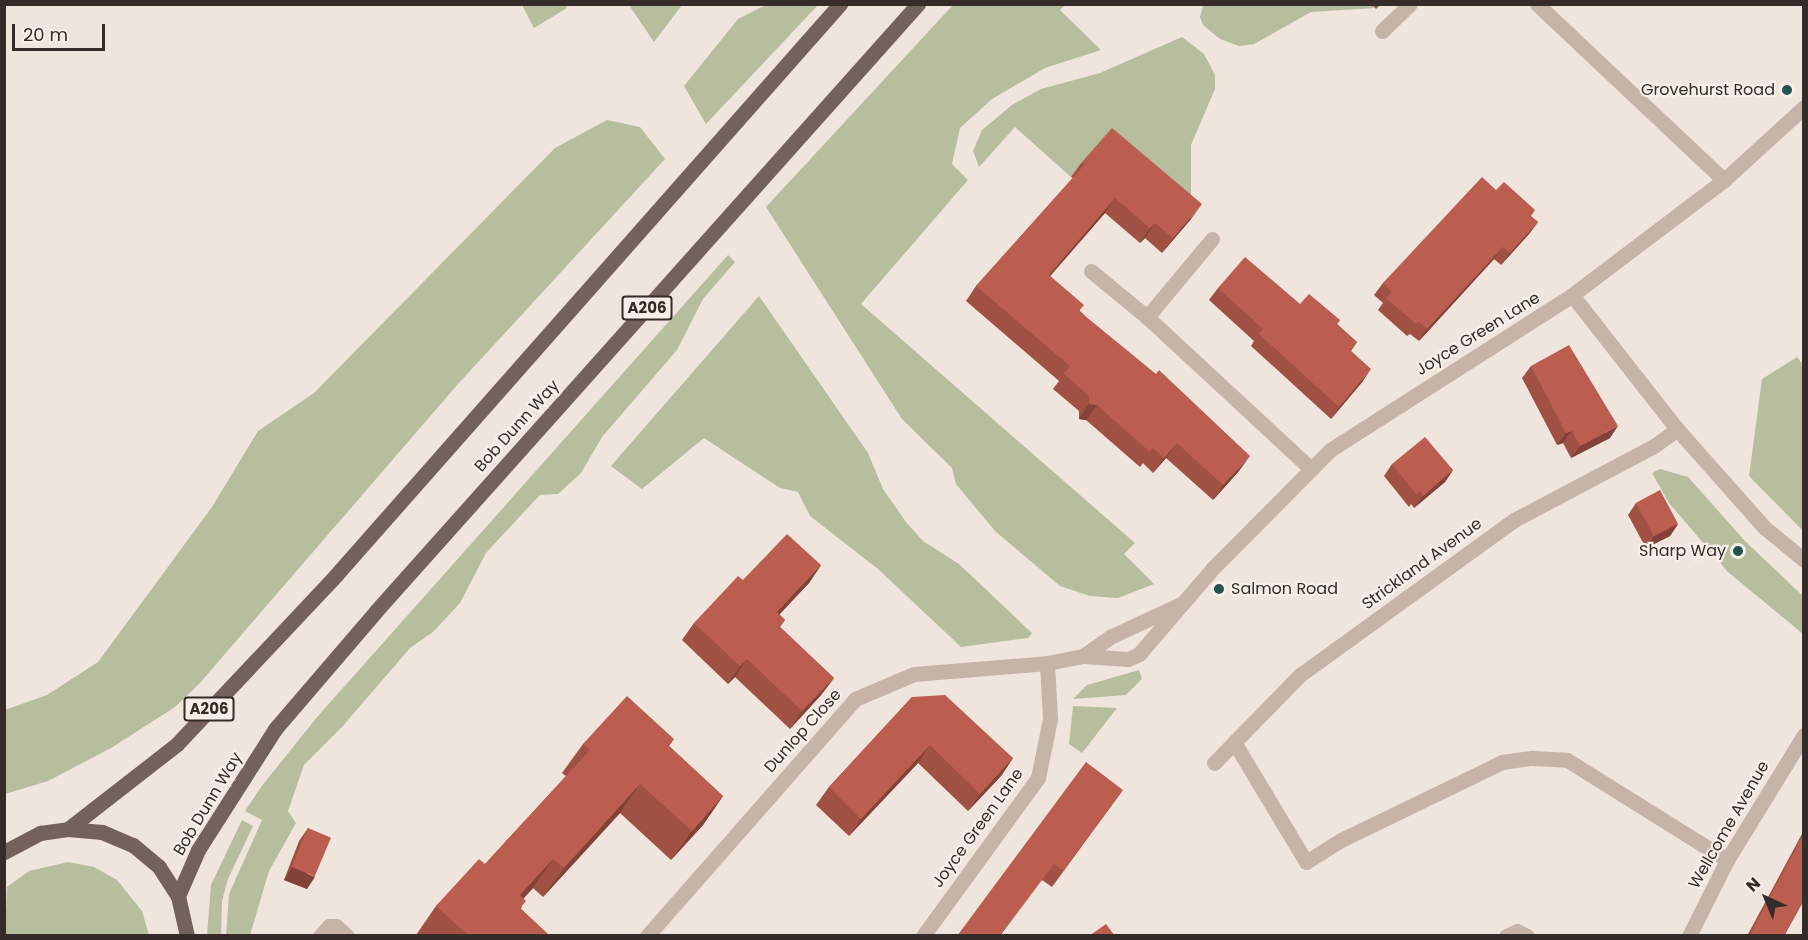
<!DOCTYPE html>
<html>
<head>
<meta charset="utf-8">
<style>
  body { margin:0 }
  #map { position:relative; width:1808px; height:940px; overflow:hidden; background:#f0e5dd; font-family:Poppins,sans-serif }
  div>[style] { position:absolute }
  .green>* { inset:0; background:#b6be9e }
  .street>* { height:15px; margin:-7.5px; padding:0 7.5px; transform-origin:7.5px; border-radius:7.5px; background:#c7b4a9 }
  .primary>* { height:15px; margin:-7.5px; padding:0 7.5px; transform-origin:7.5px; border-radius:7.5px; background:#75615b }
  .wall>* { inset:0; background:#a15144 }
  .shaded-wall>* { inset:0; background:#834237 }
  .building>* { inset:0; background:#bb5e4f; transform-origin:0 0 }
  .dots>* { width:16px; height:16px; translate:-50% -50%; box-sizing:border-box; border:3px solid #f8efe8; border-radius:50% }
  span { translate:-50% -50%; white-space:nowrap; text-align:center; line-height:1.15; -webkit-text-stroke:4.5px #f8efe8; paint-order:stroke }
  .shield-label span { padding:2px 4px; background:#f8efe8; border:2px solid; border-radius:4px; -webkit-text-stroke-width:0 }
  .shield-label { font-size:15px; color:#352b29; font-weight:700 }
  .poi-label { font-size:16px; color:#352b29 }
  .right { translate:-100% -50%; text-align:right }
  .left { translate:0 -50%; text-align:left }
  .street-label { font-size:16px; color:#352b29 }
  .frame { position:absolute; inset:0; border:6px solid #352b29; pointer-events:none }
  .north { position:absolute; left:1736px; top:868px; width:60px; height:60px; -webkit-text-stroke:4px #f8efe8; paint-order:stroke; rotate:316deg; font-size:16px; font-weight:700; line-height:24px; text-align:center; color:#352b29 }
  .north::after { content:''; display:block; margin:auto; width:21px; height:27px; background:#352b29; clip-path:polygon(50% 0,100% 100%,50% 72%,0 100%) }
  .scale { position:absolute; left:12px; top:24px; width:93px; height:27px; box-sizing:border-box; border:3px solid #352b29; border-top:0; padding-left:8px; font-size:18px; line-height:21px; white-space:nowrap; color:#352b29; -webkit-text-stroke:4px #f8efe8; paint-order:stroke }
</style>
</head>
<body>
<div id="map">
  <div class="green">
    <div style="clip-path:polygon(1372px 4px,1375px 8px,1311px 12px,1254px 44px,1239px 46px,1220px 39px,1203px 25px,1200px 17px,1203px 5px)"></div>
    <div style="clip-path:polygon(522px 5px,565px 5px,567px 8px,534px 28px)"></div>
    <div style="clip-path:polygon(629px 5px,682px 5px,654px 42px)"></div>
    <div style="clip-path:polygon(766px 5px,818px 5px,706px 124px,684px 86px,738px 19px)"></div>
    <div style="clip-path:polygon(953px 5px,1065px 5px,1060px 10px,1101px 50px,1045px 68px,992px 99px,960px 128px,952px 164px,968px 180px,861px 304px,1135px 543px,1124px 554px,1154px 584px,1118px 598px,1090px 596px,1060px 586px,995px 531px,956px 484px,952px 468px,902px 419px,766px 207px)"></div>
    <div style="clip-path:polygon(1182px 37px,1204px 54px,1215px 75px,1215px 89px,1191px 145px,1191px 219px,1101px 143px,1071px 177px,1015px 127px,979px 167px,973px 151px,982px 130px,1012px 105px,1041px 89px,1100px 73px)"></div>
    <div style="clip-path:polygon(607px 120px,640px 127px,665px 159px,458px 384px,199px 684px,175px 707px,111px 748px,48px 781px,5px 794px,5px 710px,47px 695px,98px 662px,212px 507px,258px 431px,314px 393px,555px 148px)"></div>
    <div style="clip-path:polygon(728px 255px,735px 262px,703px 299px,677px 350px,602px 437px,581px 473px,558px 494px,540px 495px,523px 513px,486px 553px,460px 603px,433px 632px,410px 648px,342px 727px,304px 765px,288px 811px,296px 823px,269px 871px,250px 935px,226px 935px,229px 894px,262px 820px,245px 811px,261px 787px,318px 716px)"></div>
    <div style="clip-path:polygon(759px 296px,868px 453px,883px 489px,906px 522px,923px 541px,959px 564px,1032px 633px,1028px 638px,961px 647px,878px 569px,810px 516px,798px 492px,780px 488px,704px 438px,642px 489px,611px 466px)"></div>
    <div style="clip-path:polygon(1797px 357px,1804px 366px,1803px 531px,1749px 476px,1762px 379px)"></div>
    <div style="clip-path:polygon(1660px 469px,1688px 477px,1745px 541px,1803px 596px,1803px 634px,1728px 572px,1669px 503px,1652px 473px)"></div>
    <div style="clip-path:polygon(1139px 670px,1142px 679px,1126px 695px,1073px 699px,1087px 685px)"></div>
    <div style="clip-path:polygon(1073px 706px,1117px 708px,1082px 753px,1069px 744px)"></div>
    <div style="clip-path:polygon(242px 820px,253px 826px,228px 879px,222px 901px,221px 935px,207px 935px,211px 885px)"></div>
    <div style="clip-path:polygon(68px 862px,94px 867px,117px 880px,142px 911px,149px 935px,5px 935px,7px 887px,29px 871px)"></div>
  </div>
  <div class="street">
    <div style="left:1537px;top:4px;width:257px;rotate:43.3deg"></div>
    <div style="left:1382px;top:31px;width:39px;rotate:-44deg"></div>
    <div style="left:1212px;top:239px;width:102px;rotate:129.8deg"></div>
    <div style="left:1147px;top:317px;width:224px;rotate:42.8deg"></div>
    <div style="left:1091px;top:271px;width:72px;rotate:39.4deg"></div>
    <div style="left:1572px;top:295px;width:170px;rotate:51.9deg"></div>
    <div style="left:1677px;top:429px;width:132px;rotate:48.4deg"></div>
    <div style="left:1765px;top:528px;width:50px;rotate:39.4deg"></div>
    <div style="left:1083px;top:656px;width:35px;rotate:-35deg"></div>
    <div style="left:1112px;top:636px;width:78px;rotate:-24.9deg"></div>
    <div style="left:1234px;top:742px;width:140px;rotate:59deg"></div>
    <div style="left:1306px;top:862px;width:41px;rotate:-32.2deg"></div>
    <div style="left:1341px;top:840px;width:179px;rotate:-25.8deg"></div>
    <div style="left:1502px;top:762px;width:30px;rotate:-8deg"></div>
    <div style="left:1532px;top:758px;width:35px;rotate:3deg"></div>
    <div style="left:1567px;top:760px;width:189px;rotate:32deg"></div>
    <div style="left:1214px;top:763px;width:123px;rotate:-45.7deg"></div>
    <div style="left:1300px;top:675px;width:264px;rotate:-35.9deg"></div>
    <div style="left:1514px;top:520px;width:158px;rotate:-27.9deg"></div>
    <div style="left:1654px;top:446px;width:29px;rotate:-36deg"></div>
    <div style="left:320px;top:936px;width:13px;rotate:-48deg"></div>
    <div style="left:329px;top:926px;width:7px"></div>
    <div style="left:336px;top:926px;width:15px;rotate:42deg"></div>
    <div style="left:647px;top:936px;width:315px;rotate:-48.7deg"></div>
    <div style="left:855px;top:699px;width:64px;rotate:-23deg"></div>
    <div style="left:914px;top:674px;width:133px;rotate:-4.7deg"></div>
    <div style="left:1047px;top:663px;width:37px;rotate:-11deg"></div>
    <div style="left:1083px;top:656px;width:45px;rotate:3.8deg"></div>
    <div style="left:1128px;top:659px;width:12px;rotate:-24deg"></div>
    <div style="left:1139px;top:654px;width:113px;rotate:-49.3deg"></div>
    <div style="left:1213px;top:568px;width:166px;rotate:-45.2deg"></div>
    <div style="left:1330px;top:450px;width:287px;rotate:-32.6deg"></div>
    <div style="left:1572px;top:295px;width:191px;rotate:-37.1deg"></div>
    <div style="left:1724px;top:180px;width:108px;rotate:-42.4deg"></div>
    <div style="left:923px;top:936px;width:195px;rotate:-54deg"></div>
    <div style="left:1038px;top:778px;width:60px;rotate:-78.5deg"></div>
    <div style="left:1050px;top:719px;width:56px;rotate:-93.1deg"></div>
    <div style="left:1506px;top:936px;width:12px;rotate:-24deg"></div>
    <div style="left:1517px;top:931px;width:11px;rotate:27deg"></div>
    <div style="left:1689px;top:936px;width:85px;rotate:-63.4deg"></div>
    <div style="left:1727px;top:860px;width:147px;rotate:-58.4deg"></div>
  </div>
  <div class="primary">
    <div style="left:68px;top:829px;width:138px;rotate:-37.9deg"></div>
    <div style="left:177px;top:744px;width:232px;rotate:-46.7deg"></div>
    <div style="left:336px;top:575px;width:762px;rotate:-48.57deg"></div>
    <div style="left:4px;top:852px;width:41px;rotate:-27.8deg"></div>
    <div style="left:40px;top:833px;width:28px;rotate:-8deg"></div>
    <div style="left:68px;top:829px;width:34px;rotate:5deg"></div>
    <div style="left:102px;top:832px;width:34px;rotate:23deg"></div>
    <div style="left:133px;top:845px;width:34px;rotate:40deg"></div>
    <div style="left:159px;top:867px;width:35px;rotate:57deg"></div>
    <div style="left:178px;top:896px;width:41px;rotate:77.3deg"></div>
    <div style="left:178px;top:896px;width:50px;rotate:-66.5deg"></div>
    <div style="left:198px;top:850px;width:143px;rotate:-57.5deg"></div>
    <div style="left:275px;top:729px;width:155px;rotate:-49.4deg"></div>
    <div style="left:376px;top:611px;width:814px;rotate:-48.24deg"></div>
  </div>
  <div class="wall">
    <div style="clip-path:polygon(1372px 4px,1381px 4px,1376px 9px)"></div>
    <div style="clip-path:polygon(1082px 162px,1191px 219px,1162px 253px,1145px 238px,1140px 243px,1105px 213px,1050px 276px,1080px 311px,1239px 471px,1213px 500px,1166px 458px,1153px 473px,1143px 463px,1140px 467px,1086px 420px,1079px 419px,1079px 411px,1053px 389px,1059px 381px,966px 301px,976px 286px,1073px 178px,1071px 177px)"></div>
    <div style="clip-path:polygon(1496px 190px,1538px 222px,1529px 234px,1501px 265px,1494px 259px,1419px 341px,1410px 334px,1407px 336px,1378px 310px,1383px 303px,1374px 295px,1383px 283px)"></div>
    <div style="clip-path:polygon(1218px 288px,1300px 304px,1340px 320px,1337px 324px,1357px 342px,1351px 351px,1363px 381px,1331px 419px,1251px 346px,1254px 341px,1209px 300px)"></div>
    <div style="clip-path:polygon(1531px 366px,1610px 438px,1571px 458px,1563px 443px,1557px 445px,1522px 378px)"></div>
    <div style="clip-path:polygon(1392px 464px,1453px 470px,1445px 482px,1414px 508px,1411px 504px,1409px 507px,1384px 476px)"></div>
    <div style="clip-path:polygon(1636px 503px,1678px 524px,1670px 536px,1646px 548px,1628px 515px)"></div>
    <div style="clip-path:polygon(821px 565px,809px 583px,779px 614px,785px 620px,780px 627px,834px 678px,821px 695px,790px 729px,735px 677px,728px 684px,682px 640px,694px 623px)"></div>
    <div style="clip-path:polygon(912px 697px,1013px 758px,1001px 776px,968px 811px,918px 763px,849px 836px,816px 805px,829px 787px)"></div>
    <div style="clip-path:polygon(674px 739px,669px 746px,723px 796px,703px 825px,671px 860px,620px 813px,543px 897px,533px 888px,524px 898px,521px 909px,550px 936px,417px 936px,416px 935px,436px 906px,485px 864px,566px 776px,562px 773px,583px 744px)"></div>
    <div style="clip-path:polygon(1123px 790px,1052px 887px,1042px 880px,957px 936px)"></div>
    <div style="clip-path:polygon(308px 828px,307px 889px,284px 880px,299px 841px)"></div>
    <div style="clip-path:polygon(1803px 832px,1803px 902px,1784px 936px,1747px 936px)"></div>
  </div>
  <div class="shaded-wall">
    <div style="clip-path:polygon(1115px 198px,1105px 213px,1038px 290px,1049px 275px)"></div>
    <div style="clip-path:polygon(1202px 204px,1191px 219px,1162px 253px,1173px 238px)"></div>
    <div style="clip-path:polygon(1538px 222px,1529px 234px,1501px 265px,1510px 253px)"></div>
    <div style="clip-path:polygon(1155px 223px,1145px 238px,1140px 243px,1150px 228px)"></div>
    <div style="clip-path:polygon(1503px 247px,1494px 259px,1419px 341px,1427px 329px)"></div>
    <div style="clip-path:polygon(1371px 369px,1363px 381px,1331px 419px,1339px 407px)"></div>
    <div style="clip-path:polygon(1089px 404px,1097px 405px,1086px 420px,1079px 419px)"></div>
    <div style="clip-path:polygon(1618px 426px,1610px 438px,1571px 458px,1580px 446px)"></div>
    <div style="clip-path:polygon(1572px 431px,1563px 443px,1557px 445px,1566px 433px)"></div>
    <div style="clip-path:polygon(1177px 443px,1166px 458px,1153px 473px,1164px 458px)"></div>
    <div style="clip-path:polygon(1250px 456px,1239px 471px,1213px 500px,1223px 485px)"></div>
    <div style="clip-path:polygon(1453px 470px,1445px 482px,1414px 508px,1423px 496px)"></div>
    <div style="clip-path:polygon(1678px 524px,1670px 536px,1646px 548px,1654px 536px)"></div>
    <div style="clip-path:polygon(821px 565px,809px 583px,765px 630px,777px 612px)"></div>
    <div style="clip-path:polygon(747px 659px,735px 677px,728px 684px,740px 666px)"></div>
    <div style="clip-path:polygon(834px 678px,821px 695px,790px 729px,802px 711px)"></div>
    <div style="clip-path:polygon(930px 745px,918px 763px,849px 836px,861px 819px)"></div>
    <div style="clip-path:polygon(1013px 758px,1001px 776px,968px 811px,980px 794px)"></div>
    <div style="clip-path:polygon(640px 784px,620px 813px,543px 897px,564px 868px)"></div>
    <div style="clip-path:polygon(723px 796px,703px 825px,671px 860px,692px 831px)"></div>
    <div style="clip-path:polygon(553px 859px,533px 888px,500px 924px,520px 895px)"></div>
    <div style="clip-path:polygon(1054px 864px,1000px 936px,999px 936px)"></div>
    <div style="clip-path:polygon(292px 867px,315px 877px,307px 889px,284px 880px)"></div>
  </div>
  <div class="building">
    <div style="clip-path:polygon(1112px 128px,1202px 204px,1173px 238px,1155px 223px,1150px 228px,1115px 198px,1049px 275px,1084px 305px,1079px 311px,1156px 374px,1159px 370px,1250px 456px,1223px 485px,1177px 443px,1164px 458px,1153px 448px,1150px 452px,1097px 405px,1089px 404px,1089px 396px,1064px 374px,1070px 366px,976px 286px,1085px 164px,1082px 162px)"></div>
    <div style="clip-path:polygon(1482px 177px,1496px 190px,1504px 182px,1535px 210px,1531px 216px,1538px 222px,1510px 253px,1503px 247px,1427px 329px,1419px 322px,1416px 324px,1386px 298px,1392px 292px,1383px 283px)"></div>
    <div style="clip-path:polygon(1245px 257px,1300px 304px,1309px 294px,1340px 320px,1336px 324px,1357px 342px,1350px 350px,1371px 369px,1339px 407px,1259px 334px,1263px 329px,1218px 288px)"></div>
    <div style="clip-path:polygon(1569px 345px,1618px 426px,1580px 446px,1572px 431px,1566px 433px,1531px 366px)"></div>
    <div style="clip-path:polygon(1425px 437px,1453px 470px,1423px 496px,1420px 491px,1417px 495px,1392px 464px)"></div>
    <div style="left:1660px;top:490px;width:38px;height:27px;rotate:62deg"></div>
    <div style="clip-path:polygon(787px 534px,821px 565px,777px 612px,785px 620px,779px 626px,834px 678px,802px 711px,747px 659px,740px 666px,694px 623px,738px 576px,743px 580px)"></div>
    <div style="clip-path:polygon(945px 695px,1013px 758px,980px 794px,930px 745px,861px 819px,829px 787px,912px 697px)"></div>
    <div style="clip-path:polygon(627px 696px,674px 739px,668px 745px,723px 796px,692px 831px,640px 784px,564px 868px,553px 859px,520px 895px,526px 901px,520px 908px,550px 936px,469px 936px,436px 906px,479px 859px,485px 864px,590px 750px,583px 744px)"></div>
    <div style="clip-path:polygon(1086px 762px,1123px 790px,1063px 871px,1054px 864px,999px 936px,957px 936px)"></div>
    <div style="left:308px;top:828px;width:25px;height:42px;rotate:23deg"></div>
    <div style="clip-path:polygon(1803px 835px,1803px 901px,1784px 936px,1749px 936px)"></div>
    <div style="clip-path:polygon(1106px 924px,1115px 936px,1089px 936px)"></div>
  </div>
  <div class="dots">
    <div style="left:1787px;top:90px;background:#225351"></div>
    <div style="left:1738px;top:551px;background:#225351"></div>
    <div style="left:1219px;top:589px;background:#225351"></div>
  </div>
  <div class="shield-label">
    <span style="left:647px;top:308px">A206</span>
    <span style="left:209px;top:709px">A206</span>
  </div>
  <div class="poi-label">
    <span class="right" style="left:1775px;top:90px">Grovehurst Road</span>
    <span class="right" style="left:1726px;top:551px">Sharp Way</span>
    <span class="left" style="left:1231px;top:589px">Salmon Road</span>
  </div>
  <div class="street-label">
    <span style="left:1478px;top:334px;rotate:-32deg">Joyce Green Lane</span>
    <span style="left:517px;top:426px;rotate:-48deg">Bob Dunn Way</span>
    <span style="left:1422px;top:564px;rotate:-36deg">Strickland Avenue</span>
    <span style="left:803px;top:731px;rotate:-48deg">Dunlop Close</span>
    <span style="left:208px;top:804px;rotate:-59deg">Bob Dunn Way</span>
    <span style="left:1729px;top:825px;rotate:-60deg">Wellcome Avenue</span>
    <span style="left:978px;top:828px;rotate:-54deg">Joyce Green Lane</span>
  </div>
  <div class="frame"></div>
  <div class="north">N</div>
  <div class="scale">20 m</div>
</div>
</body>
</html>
